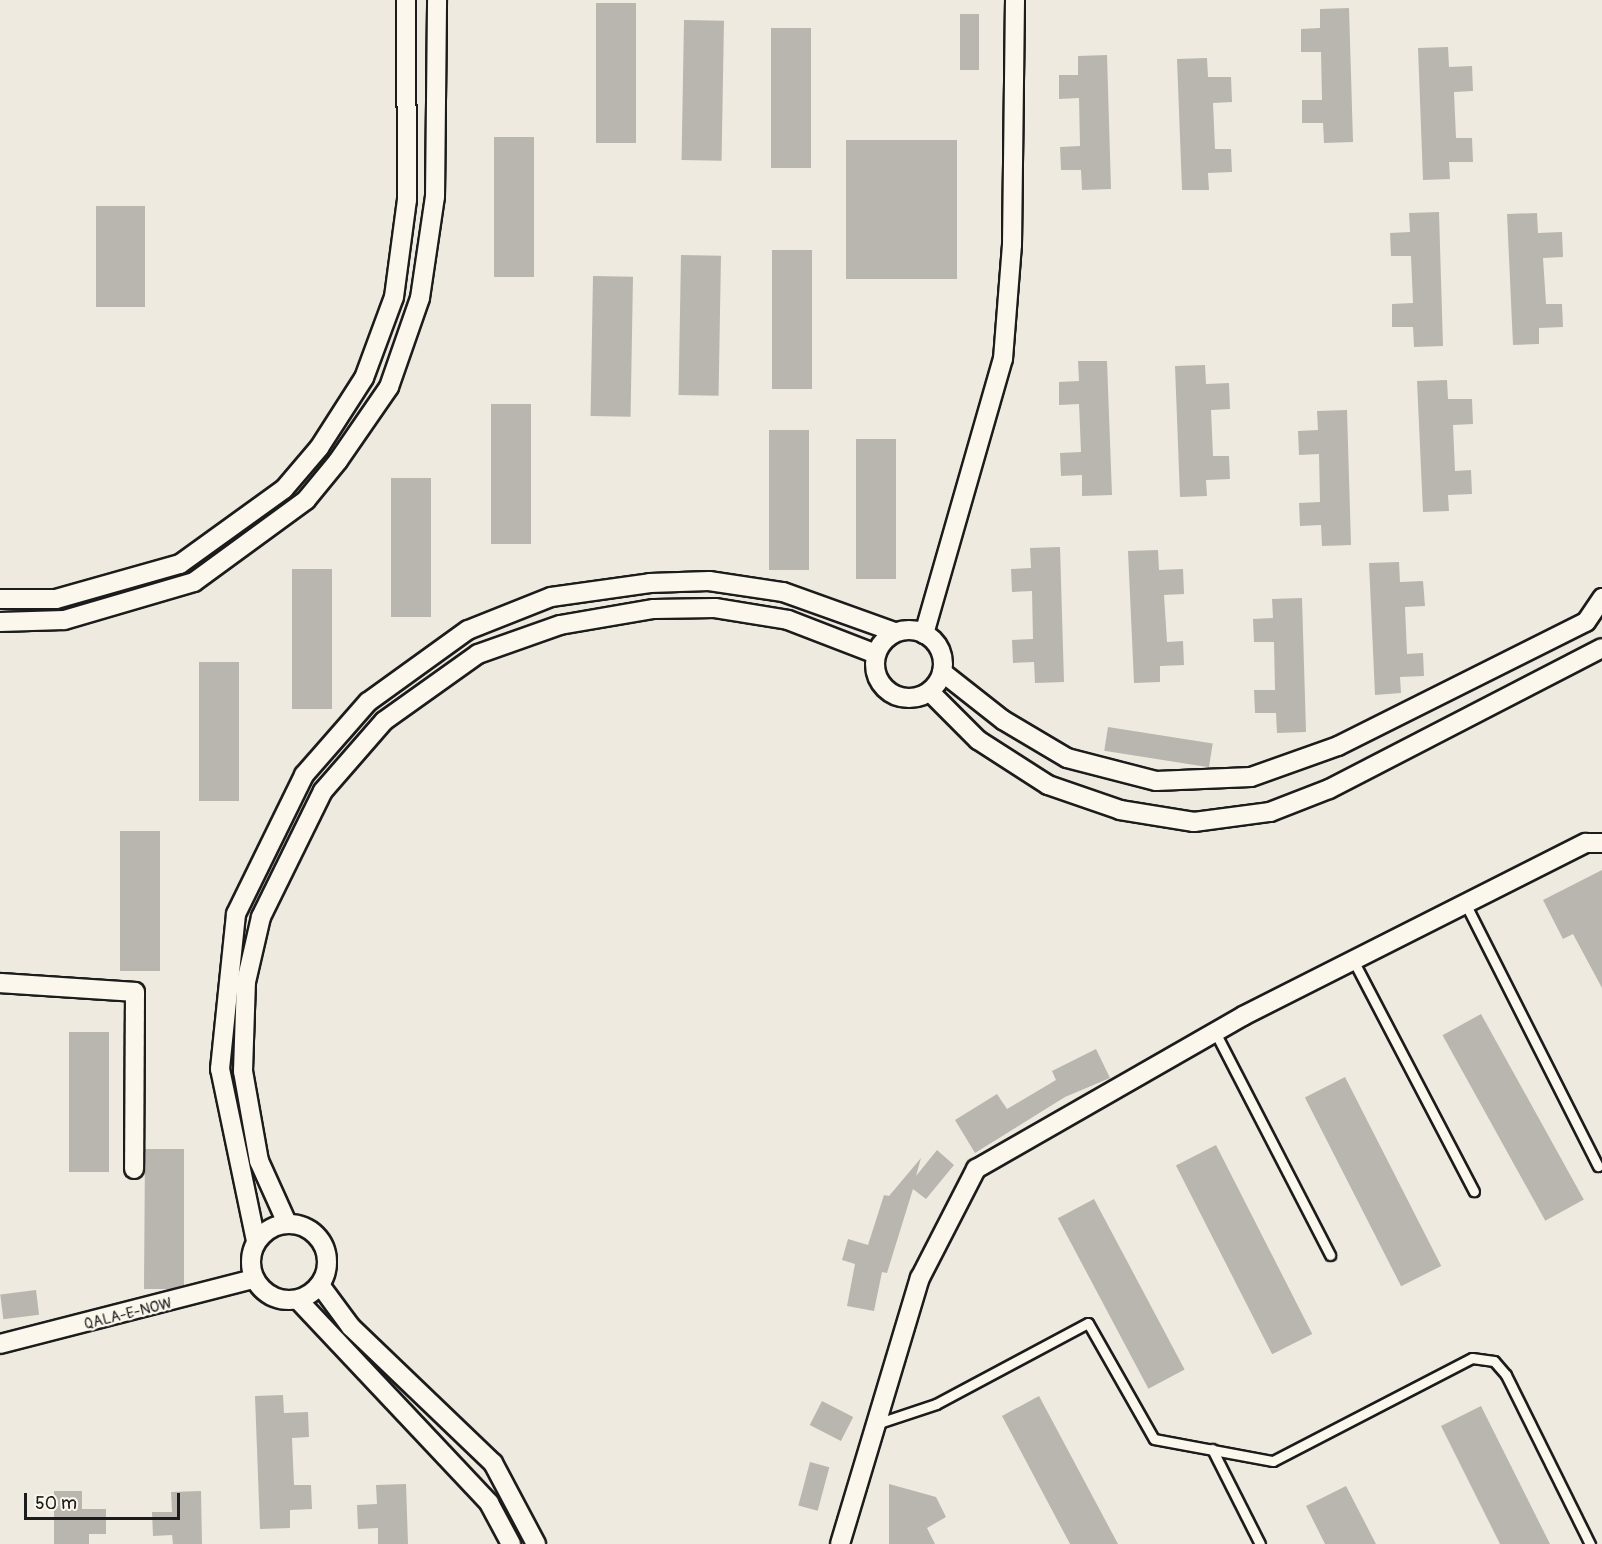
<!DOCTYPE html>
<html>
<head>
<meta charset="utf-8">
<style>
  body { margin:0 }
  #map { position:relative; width:1602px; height:1544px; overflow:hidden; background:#eeeadf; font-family:Pangolin,sans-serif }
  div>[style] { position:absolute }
  .building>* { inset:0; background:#b9b6af; transform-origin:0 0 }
  .roads { filter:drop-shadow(2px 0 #1c1c1c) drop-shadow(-2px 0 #1c1c1c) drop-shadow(0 2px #1c1c1c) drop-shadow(0 -2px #1c1c1c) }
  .service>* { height:9px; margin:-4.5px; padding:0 4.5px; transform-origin:4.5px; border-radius:4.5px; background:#fbf7ec }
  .minor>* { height:18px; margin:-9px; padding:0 9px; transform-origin:9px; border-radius:9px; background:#fbf7ec }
  .minor>.ring { margin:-9px; padding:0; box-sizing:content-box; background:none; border:18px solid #fbf7ec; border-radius:50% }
  span { translate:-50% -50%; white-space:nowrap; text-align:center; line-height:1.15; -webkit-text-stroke:4.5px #fbf7ec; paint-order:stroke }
  .street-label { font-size:15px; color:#1c1c1c }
  .scale { position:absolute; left:24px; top:1493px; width:156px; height:27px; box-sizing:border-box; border:3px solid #1c1c1c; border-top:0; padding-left:8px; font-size:18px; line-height:21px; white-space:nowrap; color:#1c1c1c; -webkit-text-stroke:4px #fbf7ec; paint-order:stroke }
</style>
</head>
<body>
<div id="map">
  <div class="building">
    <div style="left:596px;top:3px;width:40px;height:140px"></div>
    <div style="clip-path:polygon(1349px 8px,1353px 142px,1324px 143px,1323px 123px,1302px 123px,1302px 100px,1322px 100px,1321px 52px,1301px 52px,1301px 29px,1320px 28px,1320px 9px)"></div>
    <div style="left:960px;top:14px;width:19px;height:56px"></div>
    <div style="left:684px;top:20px;width:40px;height:140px;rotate:1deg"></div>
    <div style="left:771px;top:28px;width:40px;height:140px"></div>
    <div style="clip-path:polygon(1448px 47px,1449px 67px,1472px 66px,1473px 91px,1454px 92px,1456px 138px,1472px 138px,1473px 162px,1449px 162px,1450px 179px,1423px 180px,1418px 48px)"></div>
    <div style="clip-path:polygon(1107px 55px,1111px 189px,1082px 190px,1081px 170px,1061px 170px,1060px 147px,1080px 146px,1079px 98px,1059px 99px,1059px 75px,1078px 75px,1078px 56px)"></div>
    <div style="clip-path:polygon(1207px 58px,1208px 77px,1231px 77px,1232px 102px,1213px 103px,1215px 149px,1231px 149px,1232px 172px,1208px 173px,1209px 190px,1182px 190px,1177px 59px)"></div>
    <div style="left:494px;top:137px;width:40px;height:140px"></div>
    <div style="left:957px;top:140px;width:139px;height:111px;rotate:90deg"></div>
    <div style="left:96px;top:206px;width:49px;height:101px"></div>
    <div style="clip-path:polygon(1439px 212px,1443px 346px,1414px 347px,1413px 327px,1392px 327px,1392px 304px,1413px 303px,1411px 256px,1391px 256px,1390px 233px,1410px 232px,1409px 213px)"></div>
    <div style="clip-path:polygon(1537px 213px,1538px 233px,1562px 232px,1563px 257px,1543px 258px,1546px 304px,1562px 304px,1563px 327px,1539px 328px,1539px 344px,1513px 345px,1507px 214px)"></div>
    <div style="left:772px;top:250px;width:40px;height:139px"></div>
    <div style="left:681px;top:255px;width:40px;height:140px;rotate:1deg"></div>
    <div style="left:593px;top:276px;width:40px;height:140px;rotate:1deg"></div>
    <div style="clip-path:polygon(1078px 361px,1107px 361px,1112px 495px,1082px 496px,1082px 475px,1061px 476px,1060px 453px,1081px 452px,1079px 404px,1059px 405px,1059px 382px,1079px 381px)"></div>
    <div style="clip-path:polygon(1205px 365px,1206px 384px,1229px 383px,1230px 409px,1211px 410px,1213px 456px,1229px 456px,1230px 479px,1206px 480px,1207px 496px,1180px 497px,1175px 366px)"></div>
    <div style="clip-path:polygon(1447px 380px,1448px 399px,1472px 399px,1473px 424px,1453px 425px,1455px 471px,1471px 470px,1472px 494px,1448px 495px,1449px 511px,1423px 512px,1417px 381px)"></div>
    <div style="left:491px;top:404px;width:40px;height:140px"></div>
    <div style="clip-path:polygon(1347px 410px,1351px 545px,1322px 546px,1321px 525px,1300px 526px,1299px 503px,1320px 502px,1319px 454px,1299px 455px,1298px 431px,1318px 430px,1317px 411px)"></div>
    <div style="left:769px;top:430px;width:40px;height:140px"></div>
    <div style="left:856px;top:439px;width:40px;height:140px"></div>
    <div style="left:391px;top:478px;width:40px;height:139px"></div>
    <div style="clip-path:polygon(1060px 547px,1064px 682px,1035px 683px,1034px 662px,1013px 663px,1012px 640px,1033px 639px,1032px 591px,1012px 592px,1011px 569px,1031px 568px,1030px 548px)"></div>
    <div style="clip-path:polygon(1158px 550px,1159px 570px,1183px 569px,1184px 594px,1164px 595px,1167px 642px,1183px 641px,1184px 665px,1160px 666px,1160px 682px,1134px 683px,1128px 551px)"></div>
    <div style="clip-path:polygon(1399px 562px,1400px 582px,1423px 581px,1425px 606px,1405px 607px,1407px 654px,1423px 653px,1424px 676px,1400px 677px,1401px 693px,1375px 695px,1369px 563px)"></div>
    <div style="left:292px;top:569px;width:40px;height:140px"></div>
    <div style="clip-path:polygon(1302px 598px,1306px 732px,1277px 733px,1276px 713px,1255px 713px,1254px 690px,1275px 690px,1274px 642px,1254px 642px,1253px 619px,1273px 618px,1272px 599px)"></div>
    <div style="left:199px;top:662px;width:40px;height:139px"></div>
    <div style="left:1108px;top:727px;width:106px;height:24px;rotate:9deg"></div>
    <div style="left:120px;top:831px;width:40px;height:140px"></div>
    <div style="clip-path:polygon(1602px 870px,1602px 988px,1573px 934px,1563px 939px,1543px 900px)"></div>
    <div style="left:1481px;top:1014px;width:212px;height:44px;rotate:61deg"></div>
    <div style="left:69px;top:1032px;width:40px;height:140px"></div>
    <div style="clip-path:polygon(1096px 1049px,1110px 1078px,1065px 1097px,975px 1153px,955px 1120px,997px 1094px,1007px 1109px,1056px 1080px,1052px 1071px)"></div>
    <div style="left:1345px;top:1077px;width:212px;height:45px;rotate:63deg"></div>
    <div style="left:1216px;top:1145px;width:212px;height:45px;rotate:63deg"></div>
    <div style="clip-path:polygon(145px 1149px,184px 1149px,184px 1285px,171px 1289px,144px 1289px)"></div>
    <div style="clip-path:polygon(937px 1150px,954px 1165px,926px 1199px,913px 1189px,887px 1273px,882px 1272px,874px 1311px,847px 1306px,855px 1264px,842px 1260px,848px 1239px,868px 1245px,884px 1195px,889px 1196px,921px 1158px,916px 1176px)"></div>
    <div style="left:1094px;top:1199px;width:193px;height:41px;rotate:62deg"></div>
    <div style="left:36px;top:1290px;width:25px;height:36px;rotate:83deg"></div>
    <div style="clip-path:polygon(283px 1395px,284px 1413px,308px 1412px,309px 1437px,292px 1438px,294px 1485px,311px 1485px,312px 1509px,290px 1510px,290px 1528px,260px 1529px,255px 1396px)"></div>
    <div style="clip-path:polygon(1039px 1396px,1118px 1544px,1070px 1544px,1002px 1416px)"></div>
    <div style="left:822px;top:1401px;width:35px;height:27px;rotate:27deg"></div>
    <div style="clip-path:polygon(1481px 1406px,1550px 1544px,1500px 1544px,1441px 1426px)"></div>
    <div style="left:810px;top:1462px;width:20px;height:45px;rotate:15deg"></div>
    <div style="clip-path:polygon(406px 1484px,408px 1544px,378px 1544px,378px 1528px,358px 1529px,357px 1505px,377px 1504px,376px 1485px)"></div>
    <div style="clip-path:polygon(889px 1484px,936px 1497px,946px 1517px,927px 1528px,935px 1544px,889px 1544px)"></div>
    <div style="clip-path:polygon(1346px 1486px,1376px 1544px,1325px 1544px,1306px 1506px)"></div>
    <div style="clip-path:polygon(54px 1491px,82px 1491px,82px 1509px,106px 1509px,106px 1534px,89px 1534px,89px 1544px,54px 1544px)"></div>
    <div style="clip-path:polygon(201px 1491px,202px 1544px,173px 1544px,172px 1535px,153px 1536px,152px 1512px,172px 1512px,171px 1492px)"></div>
  </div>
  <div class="roads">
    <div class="service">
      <div style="left:1465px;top:903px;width:295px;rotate:63.2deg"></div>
      <div style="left:1353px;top:960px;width:261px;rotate:62.4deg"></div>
      <div style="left:1215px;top:1032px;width:251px;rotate:62.7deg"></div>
      <div style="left:876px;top:1424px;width:63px;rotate:-18.4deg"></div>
      <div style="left:936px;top:1404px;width:172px;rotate:-28.1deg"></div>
      <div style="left:1088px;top:1323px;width:133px;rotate:60.4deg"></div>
      <div style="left:1154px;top:1439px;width:121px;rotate:10.5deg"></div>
      <div style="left:1273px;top:1461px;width:224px;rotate:-27.4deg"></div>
      <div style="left:1472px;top:1358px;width:22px;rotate:8deg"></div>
      <div style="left:1494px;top:1361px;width:18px;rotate:49deg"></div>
      <div style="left:1506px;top:1375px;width:189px;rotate:63.6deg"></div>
      <div style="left:1212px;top:1449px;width:106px;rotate:63.2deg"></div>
    </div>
    <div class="minor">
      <div style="left:0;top:599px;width:56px"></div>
      <div style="left:56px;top:599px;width:129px;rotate:-15.8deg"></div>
      <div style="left:180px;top:564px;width:128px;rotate:-35.8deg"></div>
      <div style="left:284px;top:489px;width:54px;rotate:-49.5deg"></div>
      <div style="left:319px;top:448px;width:83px;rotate:-57.3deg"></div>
      <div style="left:364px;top:378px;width:86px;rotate:-69.7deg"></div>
      <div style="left:394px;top:297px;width:98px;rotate:-82.4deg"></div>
      <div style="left:407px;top:200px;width:200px;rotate:-90.3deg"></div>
      <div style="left:0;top:622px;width:64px;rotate:-1.8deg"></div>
      <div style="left:64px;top:620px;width:135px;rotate:-16.3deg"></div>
      <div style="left:194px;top:582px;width:139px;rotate:-36.2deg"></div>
      <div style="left:306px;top:500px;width:50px;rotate:-50.6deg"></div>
      <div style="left:338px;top:461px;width:90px;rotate:-55.4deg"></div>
      <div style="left:389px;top:387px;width:94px;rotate:-70.8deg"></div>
      <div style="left:420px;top:298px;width:102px;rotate:-81.6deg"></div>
      <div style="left:435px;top:197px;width:197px;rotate:-89.4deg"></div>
      <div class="ring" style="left:875px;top:630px;width:50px;height:50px"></div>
      <div style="left:924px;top:634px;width:286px;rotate:-74deg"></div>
      <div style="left:1003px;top:359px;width:114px;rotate:-85.5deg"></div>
      <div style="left:1012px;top:245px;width:245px;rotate:-89.3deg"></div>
      <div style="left:942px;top:672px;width:78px;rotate:38.2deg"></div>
      <div style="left:1003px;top:720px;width:74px;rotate:30.7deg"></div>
      <div style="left:1067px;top:758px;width:92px;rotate:14.5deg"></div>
      <div style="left:1156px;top:781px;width:95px;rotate:-2.4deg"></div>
      <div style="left:1251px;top:777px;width:92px;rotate:-19.6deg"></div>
      <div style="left:1338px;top:746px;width:277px;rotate:-26.6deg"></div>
      <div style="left:1586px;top:622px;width:29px;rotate:-56deg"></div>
      <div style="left:930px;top:692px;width:68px;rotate:45deg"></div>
      <div style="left:978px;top:740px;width:83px;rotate:32.7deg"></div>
      <div style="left:1048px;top:785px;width:76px;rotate:19.1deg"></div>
      <div style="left:1120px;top:810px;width:75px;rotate:9.2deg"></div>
      <div style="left:1194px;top:822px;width:77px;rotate:-7.5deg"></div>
      <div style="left:1270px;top:812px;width:63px;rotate:-21.3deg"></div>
      <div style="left:1329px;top:789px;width:307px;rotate:-27.3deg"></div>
      <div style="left:0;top:983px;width:135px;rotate:3.8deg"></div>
      <div style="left:135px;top:992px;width:177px;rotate:90.3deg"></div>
      <div style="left:287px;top:1223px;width:68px;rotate:-114.3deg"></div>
      <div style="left:259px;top:1161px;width:91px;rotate:-100.1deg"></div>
      <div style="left:243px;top:1071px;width:89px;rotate:-88.1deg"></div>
      <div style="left:246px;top:982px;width:67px;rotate:-77deg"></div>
      <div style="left:261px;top:917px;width:140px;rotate:-63.8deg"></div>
      <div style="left:323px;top:791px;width:93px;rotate:-48.9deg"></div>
      <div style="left:384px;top:721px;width:115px;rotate:-35.5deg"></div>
      <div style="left:478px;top:654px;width:87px;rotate:-19.5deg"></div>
      <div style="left:560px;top:625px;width:95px;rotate:-9.7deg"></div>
      <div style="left:654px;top:609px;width:61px;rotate:-0.9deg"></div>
      <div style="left:715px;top:608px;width:74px;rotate:9.3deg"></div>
      <div style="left:788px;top:620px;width:94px;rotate:21.1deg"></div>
      <div class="ring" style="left:251px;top:1224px;width:58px;height:58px"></div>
      <div style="left:256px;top:1241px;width:176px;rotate:-101.8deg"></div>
      <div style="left:220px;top:1069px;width:156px;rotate:-84.1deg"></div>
      <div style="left:236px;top:914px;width:155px;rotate:-63.9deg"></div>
      <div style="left:304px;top:775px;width:97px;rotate:-48.8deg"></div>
      <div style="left:368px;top:702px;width:123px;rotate:-35.8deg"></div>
      <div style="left:468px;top:630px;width:89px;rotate:-21.7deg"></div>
      <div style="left:551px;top:597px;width:100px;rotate:-8deg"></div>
      <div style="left:650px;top:583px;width:59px;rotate:-1.9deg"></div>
      <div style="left:709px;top:581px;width:75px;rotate:8.5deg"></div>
      <div style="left:783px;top:592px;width:119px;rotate:19.7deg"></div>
      <div style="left:320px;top:1285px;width:52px;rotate:53.6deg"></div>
      <div style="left:351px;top:1327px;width:197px;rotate:43.8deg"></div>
      <div style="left:493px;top:1463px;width:92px;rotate:62deg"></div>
      <div style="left:298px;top:1300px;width:279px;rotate:46.7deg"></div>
      <div style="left:489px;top:1503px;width:47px;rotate:61.8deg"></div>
      <div style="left:0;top:1344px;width:262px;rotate:-14.4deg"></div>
      <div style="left:840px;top:1544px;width:278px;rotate:-73.3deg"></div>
      <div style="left:920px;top:1278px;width:123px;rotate:-62.8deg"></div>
      <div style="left:976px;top:1169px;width:308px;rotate:-29.8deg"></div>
      <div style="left:1243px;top:1016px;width:384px;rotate:-26.8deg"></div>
      <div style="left:1586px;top:843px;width:16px"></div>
    </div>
  </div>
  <div class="street-label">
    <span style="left:128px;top:1314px;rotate:-14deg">QALA-E-NOW</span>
  </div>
  <div class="scale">50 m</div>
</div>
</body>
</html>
